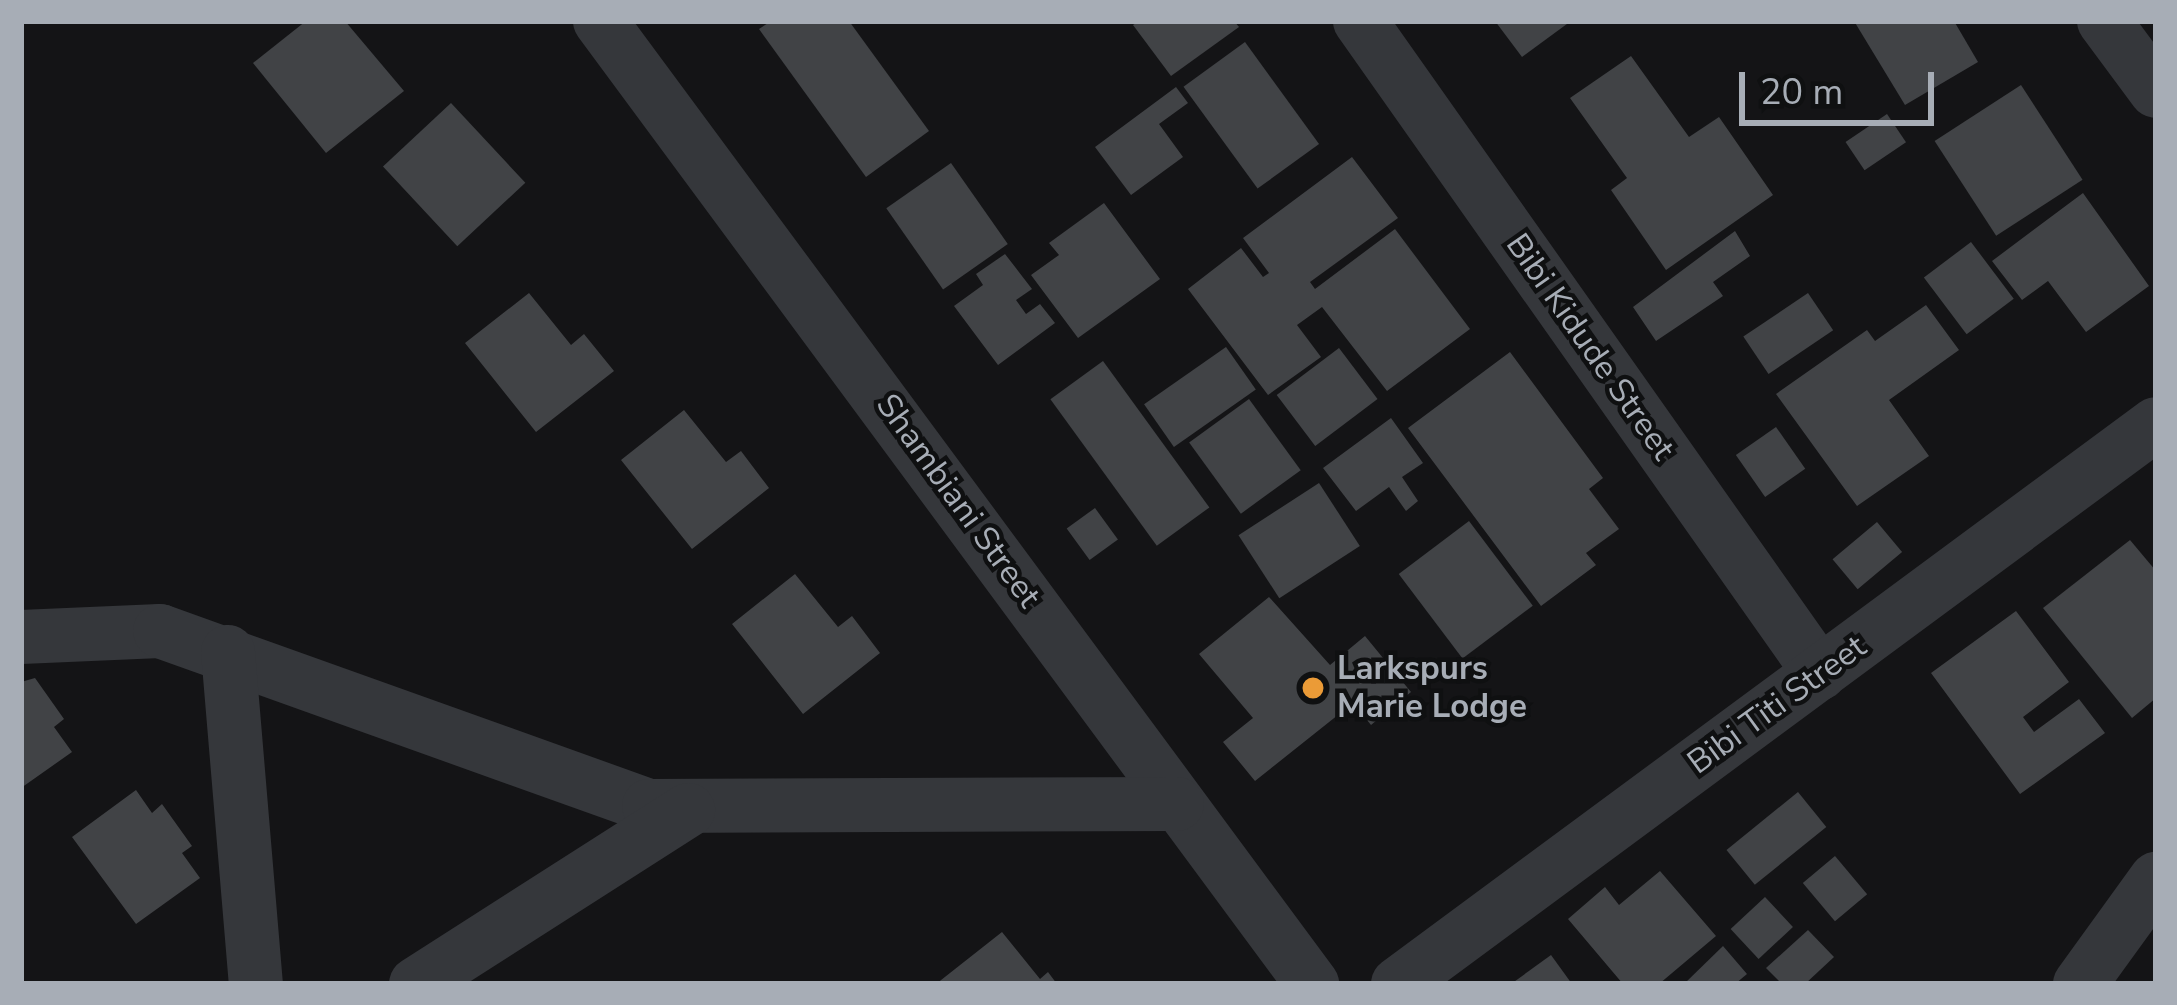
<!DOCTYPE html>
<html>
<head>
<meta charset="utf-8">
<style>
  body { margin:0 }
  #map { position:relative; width:2177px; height:1005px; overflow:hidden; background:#141416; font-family:"Nunito Sans",sans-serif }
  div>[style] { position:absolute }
  .building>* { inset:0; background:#414346; transform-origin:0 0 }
  .street>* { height:54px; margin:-27px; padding:0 27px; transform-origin:27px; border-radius:27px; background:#35373b }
  .dots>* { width:33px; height:33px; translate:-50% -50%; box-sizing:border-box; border:6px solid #0f1011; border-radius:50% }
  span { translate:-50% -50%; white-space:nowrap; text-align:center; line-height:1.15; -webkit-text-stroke:9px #0f1011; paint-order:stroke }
  .street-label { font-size:33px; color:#a7adb6 }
  .poi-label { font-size:33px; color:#a7adb6; font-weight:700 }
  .left { translate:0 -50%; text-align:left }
  .frame { position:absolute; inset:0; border:24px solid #a7adb6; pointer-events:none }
  .scale { position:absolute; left:1739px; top:72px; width:195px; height:54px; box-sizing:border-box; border:6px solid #a7adb6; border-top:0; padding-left:15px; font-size:36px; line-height:42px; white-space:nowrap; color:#a7adb6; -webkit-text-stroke:9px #0f1011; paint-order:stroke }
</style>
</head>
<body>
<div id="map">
  <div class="building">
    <div style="clip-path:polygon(306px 21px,345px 21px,404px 91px,326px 153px,253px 63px)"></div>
    <div style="clip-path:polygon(771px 21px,849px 21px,929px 131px,866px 177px,759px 29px)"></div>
    <div style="clip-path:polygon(1139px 21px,1234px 21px,1239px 27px,1171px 76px,1133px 25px)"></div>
    <div style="clip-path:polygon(1495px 21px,1571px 21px,1522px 57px)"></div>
    <div style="clip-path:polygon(1854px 21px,1954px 21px,1978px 62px,1905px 105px)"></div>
    <div style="left:1245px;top:42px;width:126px;height:76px;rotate:54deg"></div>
    <div style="clip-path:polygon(1631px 56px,1689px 137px,1719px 117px,1773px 195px,1666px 270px,1611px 190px,1627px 178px,1570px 98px)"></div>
    <div style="left:2021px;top:85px;width:113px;height:103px;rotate:57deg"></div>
    <div style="clip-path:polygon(1176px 87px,1188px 103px,1159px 124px,1183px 157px,1131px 195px,1095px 147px)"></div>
    <div style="left:451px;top:103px;width:109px;height:93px;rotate:47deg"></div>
    <div style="left:1887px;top:114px;width:34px;height:50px;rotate:56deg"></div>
    <div style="clip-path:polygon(1352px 157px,1398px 218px,1310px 282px,1315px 289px,1395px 229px,1470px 329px,1387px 391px,1322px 307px,1297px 325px,1321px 357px,1268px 395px,1188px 289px,1241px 248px,1263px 277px,1269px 273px,1243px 238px)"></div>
    <div style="left:951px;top:163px;width:99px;height:79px;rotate:55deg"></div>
    <div style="clip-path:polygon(2083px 193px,2149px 286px,2086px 332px,2048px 281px,2022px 300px,1992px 261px)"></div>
    <div style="clip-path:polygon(1104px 203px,1160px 279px,1078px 338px,1031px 275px,1059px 255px,1049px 243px)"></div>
    <div style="clip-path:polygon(1735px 231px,1750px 256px,1713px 282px,1723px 296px,1656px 341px,1633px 307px)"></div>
    <div style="left:1971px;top:242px;width:71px;height:59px;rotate:53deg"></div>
    <div style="clip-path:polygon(1005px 254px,1032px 289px,1016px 300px,1026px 314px,1040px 304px,1055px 323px,998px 365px,954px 306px,983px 285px,976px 274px)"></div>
    <div style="clip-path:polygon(529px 293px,571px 345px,584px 334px,614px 371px,536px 432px,465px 343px)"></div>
    <div style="left:1808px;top:293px;width:45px;height:78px;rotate:56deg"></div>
    <div style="clip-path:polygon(1926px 305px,1959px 350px,1889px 400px,1929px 456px,1857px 506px,1776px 394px,1867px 330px,1875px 341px)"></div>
    <div style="left:1226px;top:347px;width:52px;height:100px;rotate:55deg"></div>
    <div style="left:1339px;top:348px;width:64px;height:78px;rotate:53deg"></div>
    <div style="clip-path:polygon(1510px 352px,1603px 478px,1589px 489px,1619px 529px,1586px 553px,1596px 565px,1541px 606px,1408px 428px)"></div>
    <div style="left:1103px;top:361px;width:181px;height:65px;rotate:54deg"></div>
    <div style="left:1249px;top:399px;width:88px;height:74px;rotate:54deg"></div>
    <div style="clip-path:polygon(684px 410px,726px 462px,741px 451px,769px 488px,692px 549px,621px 460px)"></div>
    <div style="clip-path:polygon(1391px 418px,1423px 463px,1402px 477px,1418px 501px,1406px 511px,1389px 487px,1356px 511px,1323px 468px)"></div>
    <div style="left:1776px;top:427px;width:51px;height:49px;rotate:55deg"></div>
    <div style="left:1319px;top:483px;width:75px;height:96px;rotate:57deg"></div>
    <div style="left:1095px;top:508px;width:39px;height:35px;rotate:54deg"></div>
    <div style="left:1469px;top:521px;width:106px;height:88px;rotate:53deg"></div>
    <div style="left:1877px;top:522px;width:39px;height:58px;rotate:50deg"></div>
    <div style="clip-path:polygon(2130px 540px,2156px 571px,2156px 698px,2132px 718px,2043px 608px)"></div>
    <div style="clip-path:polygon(795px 574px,838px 627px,852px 616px,880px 653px,803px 714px,732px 624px)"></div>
    <div style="clip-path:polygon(1269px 597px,1330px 665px,1365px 636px,1411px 692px,1371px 725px,1353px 703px,1255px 781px,1223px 742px,1253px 718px,1199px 654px)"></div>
    <div style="clip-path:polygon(2016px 611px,2069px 682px,2023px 717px,2034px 732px,2079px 699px,2105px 733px,2020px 794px,1931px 673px)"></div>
    <div style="clip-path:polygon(35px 678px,64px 719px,54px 727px,72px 752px,21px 788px,21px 682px)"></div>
    <div style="clip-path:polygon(136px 790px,152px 813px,162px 804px,192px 846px,182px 853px,200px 878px,136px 924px,72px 837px)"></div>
    <div style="left:1798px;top:792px;width:45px;height:92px;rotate:51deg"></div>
    <div style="left:1835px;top:856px;width:50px;height:42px;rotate:50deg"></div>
    <div style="clip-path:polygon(1660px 871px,1716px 936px,1659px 984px,1623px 984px,1568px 919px,1605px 887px,1619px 905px)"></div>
    <div style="left:1765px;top:897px;width:41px;height:47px;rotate:47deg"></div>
    <div style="clip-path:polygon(1808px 930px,1834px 957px,1805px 984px,1782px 984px,1766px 968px)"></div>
    <div style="clip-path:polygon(1002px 932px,1040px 979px,1048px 972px,1057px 984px,936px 984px)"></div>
    <div style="clip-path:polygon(1723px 946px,1747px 974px,1735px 984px,1684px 984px)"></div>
    <div style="clip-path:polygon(1551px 955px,1572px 984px,1511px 984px)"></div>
  </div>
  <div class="street">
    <div style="left:600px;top:21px;width:1198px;rotate:53.52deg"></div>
    <div style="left:1360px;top:21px;width:798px;rotate:54.8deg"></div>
    <div style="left:2104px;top:21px;width:87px;rotate:53.4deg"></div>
    <div style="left:21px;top:637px;width:139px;rotate:-2.5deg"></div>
    <div style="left:160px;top:631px;width:519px;rotate:19.69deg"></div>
    <div style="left:649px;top:806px;width:528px;rotate:-0.22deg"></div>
    <div style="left:228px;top:652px;width:333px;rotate:85.2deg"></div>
    <div style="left:416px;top:984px;width:323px;rotate:-32.6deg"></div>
    <div style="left:1398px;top:984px;width:942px;rotate:-36.46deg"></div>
    <div style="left:2080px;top:984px;width:130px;rotate:-54.1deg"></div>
  </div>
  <div class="dots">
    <div style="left:1313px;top:688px;background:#eb9b37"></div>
  </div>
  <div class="street-label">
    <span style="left:1590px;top:347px;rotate:55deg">Bibi Kidude Street</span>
    <span style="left:958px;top:501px;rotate:54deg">Shambiani Street</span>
    <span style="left:1777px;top:705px;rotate:-36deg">Bibi Titi Street</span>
  </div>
  <div class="poi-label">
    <span class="left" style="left:1337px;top:688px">Larkspurs<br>Marie Lodge</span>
  </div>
  <div class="frame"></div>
  <div class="scale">20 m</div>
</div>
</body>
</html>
